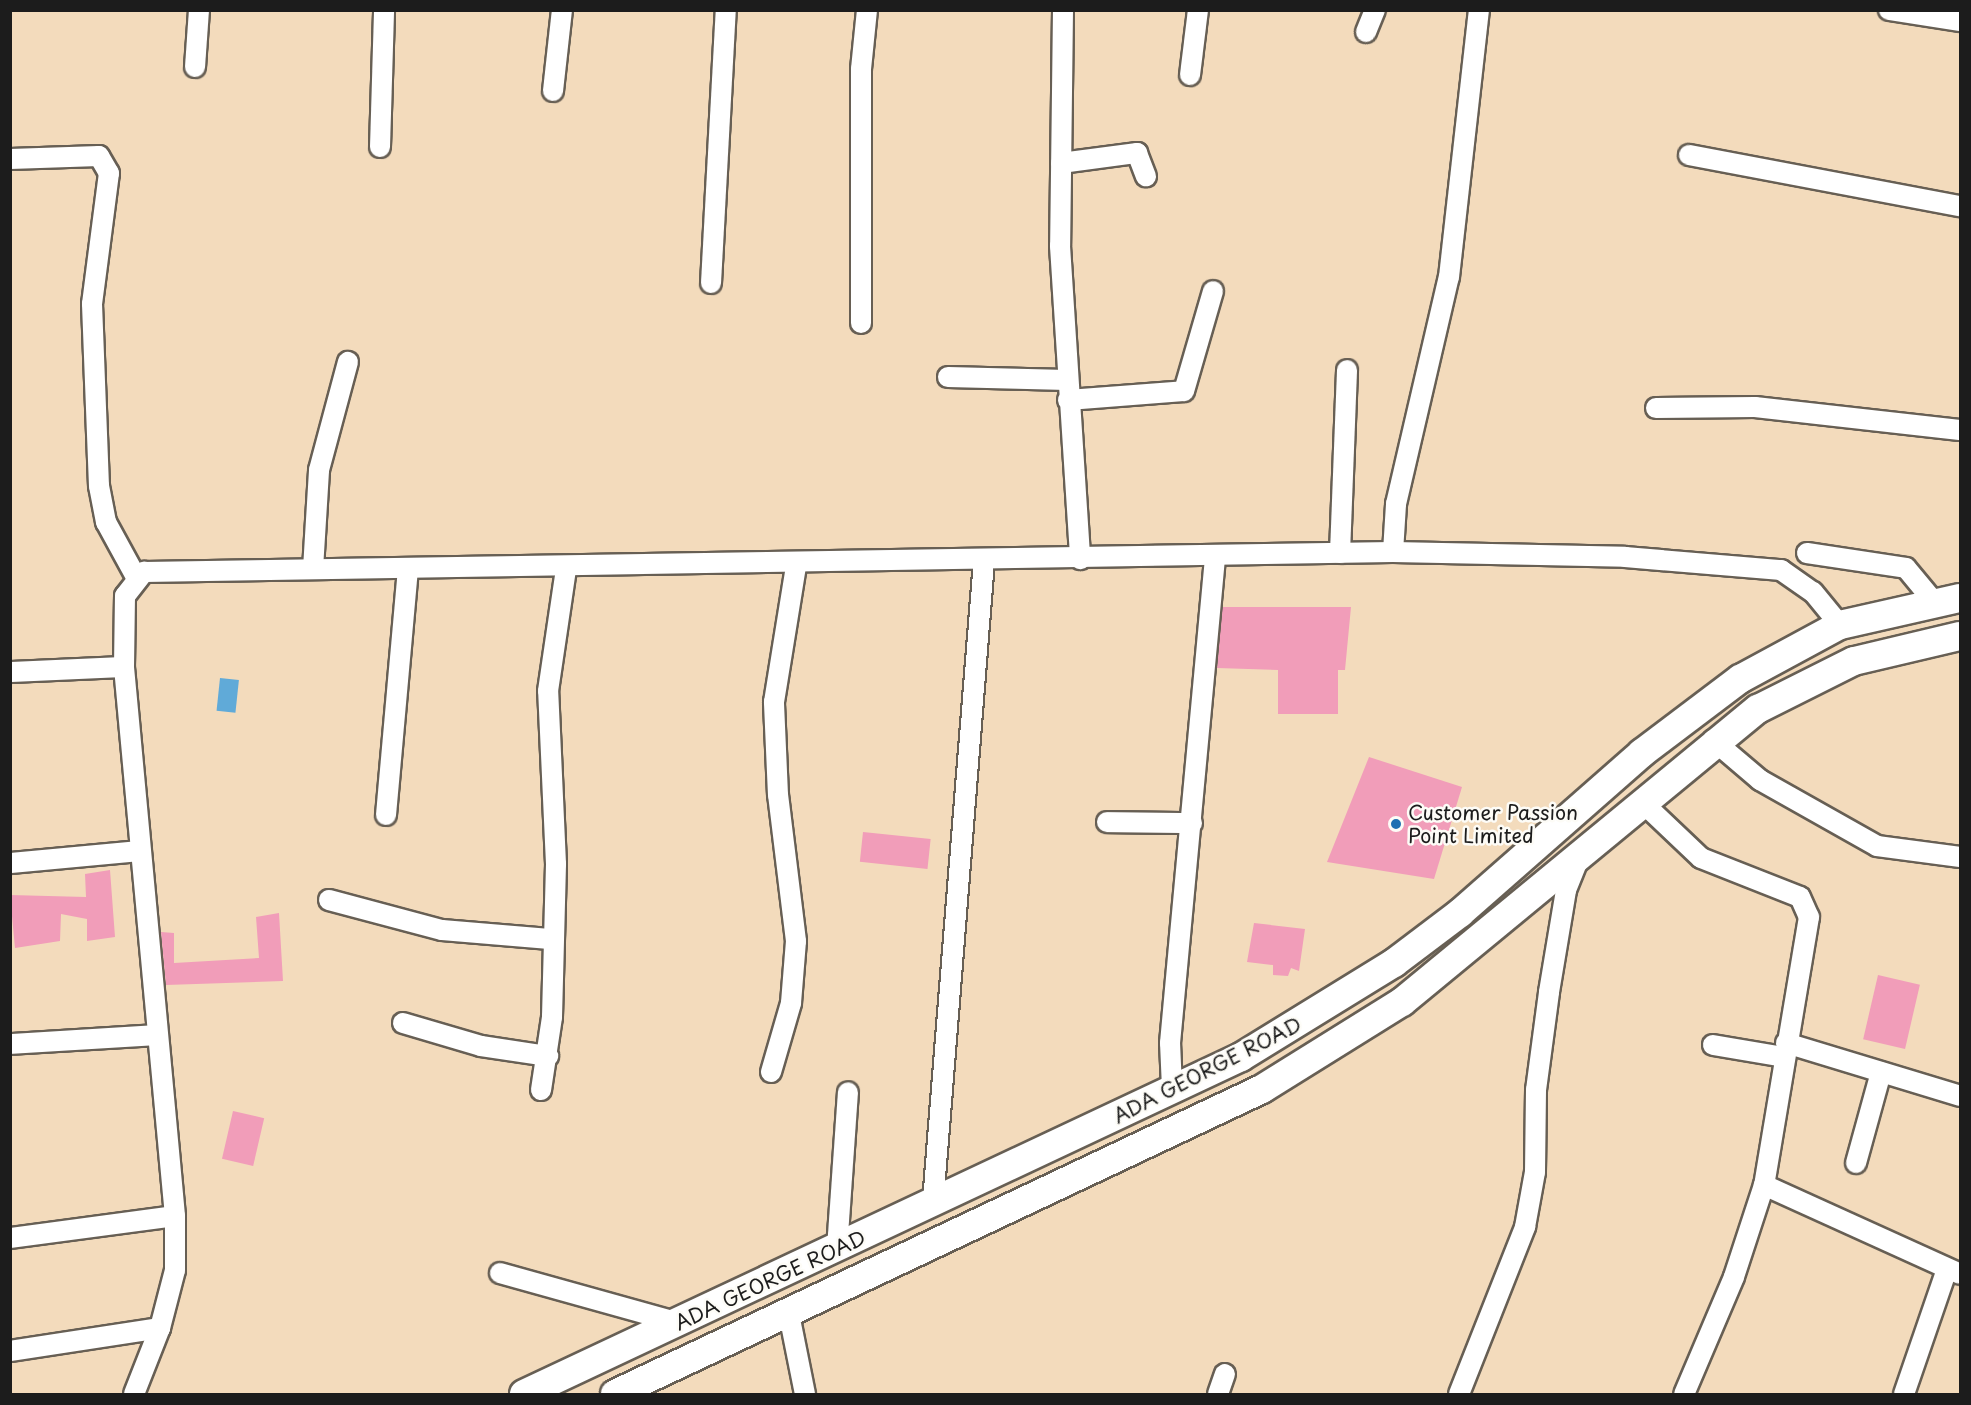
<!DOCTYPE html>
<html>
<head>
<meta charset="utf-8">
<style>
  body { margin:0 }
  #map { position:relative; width:1971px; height:1405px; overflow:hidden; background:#f3dbbc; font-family:"Playpen Sans",sans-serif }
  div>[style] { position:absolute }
  .water>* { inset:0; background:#60aad8; transform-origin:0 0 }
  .building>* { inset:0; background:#f19db9; transform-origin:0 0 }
  .roads { filter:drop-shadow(2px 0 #675f54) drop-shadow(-2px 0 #675f54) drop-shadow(0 2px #675f54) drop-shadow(0 -2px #675f54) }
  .street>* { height:20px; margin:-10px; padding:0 10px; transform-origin:10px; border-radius:10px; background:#fff }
  .secondary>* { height:28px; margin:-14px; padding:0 14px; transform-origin:14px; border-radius:14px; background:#fff }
  .dots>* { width:16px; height:16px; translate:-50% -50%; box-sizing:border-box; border:3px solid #fdfcf7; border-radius:50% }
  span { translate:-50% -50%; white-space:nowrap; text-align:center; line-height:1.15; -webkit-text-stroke:5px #fdfcf7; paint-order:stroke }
  .poi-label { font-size:20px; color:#1c1c1c }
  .left { translate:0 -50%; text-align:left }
  .street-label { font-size:20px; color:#1c1c1c }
  .frame { position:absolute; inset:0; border:12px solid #1c1c1c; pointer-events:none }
</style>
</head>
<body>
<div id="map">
  <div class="water">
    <div style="left:220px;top:678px;width:19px;height:33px;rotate:6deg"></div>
  </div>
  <div class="building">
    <div style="clip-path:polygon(1222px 607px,1351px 607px,1345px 670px,1338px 670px,1338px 714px,1278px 714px,1278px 670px,1217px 668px)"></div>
    <div style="clip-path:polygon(1369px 757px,1462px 787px,1434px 879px,1327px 862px)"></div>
    <div style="left:863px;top:832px;width:68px;height:30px;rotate:6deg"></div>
    <div style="clip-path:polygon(110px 870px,115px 937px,87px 941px,87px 919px,61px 914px,60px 941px,15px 948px,10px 895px,86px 897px,85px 874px)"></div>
    <div style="clip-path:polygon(279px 913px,283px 981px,166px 985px,161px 932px,174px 933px,174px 963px,259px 958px,256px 917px)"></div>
    <div style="clip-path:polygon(1254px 923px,1305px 929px,1299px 971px,1291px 968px,1288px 976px,1273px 975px,1273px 965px,1247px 962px)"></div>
    <div style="left:1878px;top:975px;width:43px;height:66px;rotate:13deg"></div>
    <div style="left:233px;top:1111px;width:32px;height:49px;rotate:13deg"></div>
  </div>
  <div class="roads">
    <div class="street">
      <div style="left:1063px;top:10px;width:236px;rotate:90.7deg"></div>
      <div style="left:1060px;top:246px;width:314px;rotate:86.3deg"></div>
      <div style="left:1889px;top:10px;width:72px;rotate:8.8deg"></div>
      <div style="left:1366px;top:32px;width:24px;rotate:-68deg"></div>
      <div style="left:195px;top:67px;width:57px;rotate:-86deg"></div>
      <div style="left:1190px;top:75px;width:65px;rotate:-83deg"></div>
      <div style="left:553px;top:91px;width:81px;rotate:-83.7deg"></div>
      <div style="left:380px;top:147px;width:137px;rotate:-88.3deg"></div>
      <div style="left:1689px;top:155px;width:276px;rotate:10.7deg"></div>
      <div style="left:10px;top:159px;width:89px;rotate:-1.9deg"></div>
      <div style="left:99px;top:156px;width:20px;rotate:60deg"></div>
      <div style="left:109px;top:173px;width:132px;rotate:97.4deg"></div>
      <div style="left:92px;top:304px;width:182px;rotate:87.8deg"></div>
      <div style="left:99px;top:486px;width:37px;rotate:79deg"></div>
      <div style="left:106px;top:522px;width:63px;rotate:61.4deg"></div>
      <div style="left:1061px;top:163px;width:77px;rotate:-7.5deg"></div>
      <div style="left:1137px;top:153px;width:25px;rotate:69deg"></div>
      <div style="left:711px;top:283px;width:273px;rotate:-86.9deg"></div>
      <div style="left:861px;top:323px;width:254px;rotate:-90deg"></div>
      <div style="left:861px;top:69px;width:59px;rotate:-84.2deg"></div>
      <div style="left:948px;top:377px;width:119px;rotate:1.4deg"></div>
      <div style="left:1068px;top:400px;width:116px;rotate:-4.4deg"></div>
      <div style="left:1184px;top:391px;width:104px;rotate:-73.8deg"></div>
      <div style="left:1656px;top:408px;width:99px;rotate:-0.6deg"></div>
      <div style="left:1755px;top:407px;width:206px;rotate:6.4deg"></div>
      <div style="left:1393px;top:552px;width:48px;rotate:-86.4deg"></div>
      <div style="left:1396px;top:504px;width:233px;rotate:-76.9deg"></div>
      <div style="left:1449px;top:277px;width:269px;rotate:-83.6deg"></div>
      <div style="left:1340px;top:553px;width:183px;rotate:-87.8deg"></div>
      <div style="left:1807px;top:553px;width:100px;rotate:8.6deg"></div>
      <div style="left:1906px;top:568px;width:45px;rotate:50.4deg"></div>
      <div style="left:313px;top:569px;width:99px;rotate:-86.5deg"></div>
      <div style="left:319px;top:470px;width:112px;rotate:-75deg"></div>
      <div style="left:10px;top:672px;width:114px;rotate:-2.5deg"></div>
      <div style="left:1713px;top:740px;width:62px;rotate:40.4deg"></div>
      <div style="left:1760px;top:780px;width:134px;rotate:29.4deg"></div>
      <div style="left:1877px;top:846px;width:84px;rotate:7.5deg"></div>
      <div style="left:1642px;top:802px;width:81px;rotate:43.5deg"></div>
      <div style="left:1701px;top:858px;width:106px;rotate:21.5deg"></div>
      <div style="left:1800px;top:897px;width:22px;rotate:66deg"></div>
      <div style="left:1809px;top:917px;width:272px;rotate:99.5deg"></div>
      <div style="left:1764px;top:1185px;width:97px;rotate:108.1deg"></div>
      <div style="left:1734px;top:1277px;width:127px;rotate:113.1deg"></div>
      <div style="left:386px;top:815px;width:247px;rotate:-84.9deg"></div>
      <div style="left:1107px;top:822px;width:85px;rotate:0.7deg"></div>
      <div style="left:10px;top:863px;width:131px;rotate:-5.3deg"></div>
      <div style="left:329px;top:900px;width:117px;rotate:14.9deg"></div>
      <div style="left:442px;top:930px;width:108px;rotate:4.8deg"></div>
      <div style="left:403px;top:1023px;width:81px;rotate:16.4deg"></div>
      <div style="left:481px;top:1046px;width:68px;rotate:8.5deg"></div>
      <div style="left:1786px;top:1043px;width:182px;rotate:16.9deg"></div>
      <div style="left:10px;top:1044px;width:146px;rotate:-3.5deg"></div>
      <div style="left:1713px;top:1045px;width:72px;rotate:9.6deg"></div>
      <div style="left:771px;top:1072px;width:72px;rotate:-73.8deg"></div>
      <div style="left:791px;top:1003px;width:62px;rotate:-85.4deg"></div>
      <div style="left:796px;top:941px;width:147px;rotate:-97deg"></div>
      <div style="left:778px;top:795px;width:93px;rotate:-92.5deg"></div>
      <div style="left:774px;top:702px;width:138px;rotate:-80.8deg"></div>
      <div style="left:1172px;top:1088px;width:45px;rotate:-92.5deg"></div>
      <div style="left:1170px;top:1043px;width:490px;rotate:-84.7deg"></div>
      <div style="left:541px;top:1090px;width:74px;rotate:-81.4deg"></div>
      <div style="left:552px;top:1017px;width:153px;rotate:-88.5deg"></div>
      <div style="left:556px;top:864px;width:173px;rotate:-92.6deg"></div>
      <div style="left:548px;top:691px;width:123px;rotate:-81.6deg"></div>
      <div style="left:1856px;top:1163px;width:94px;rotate:-74.6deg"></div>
      <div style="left:1764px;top:1185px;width:215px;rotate:24.4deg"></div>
      <div style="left:933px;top:1202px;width:643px;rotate:-85.45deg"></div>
      <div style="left:10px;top:1238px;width:166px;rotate:-7.6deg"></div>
      <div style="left:837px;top:1249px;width:157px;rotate:-86deg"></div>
      <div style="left:500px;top:1273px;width:186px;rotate:15.6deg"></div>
      <div style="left:788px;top:1309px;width:87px;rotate:78.7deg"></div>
      <div style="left:10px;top:1351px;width:152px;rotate:-8.7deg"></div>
      <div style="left:134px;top:1394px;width:71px;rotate:-68.5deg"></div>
      <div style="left:160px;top:1328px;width:60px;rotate:-75.5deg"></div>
      <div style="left:175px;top:1270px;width:54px;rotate:-90deg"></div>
      <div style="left:175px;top:1216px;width:551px;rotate:-95.31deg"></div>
      <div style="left:124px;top:667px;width:71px;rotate:-89.2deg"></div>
      <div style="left:125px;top:596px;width:31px;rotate:-52deg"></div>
      <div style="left:144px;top:572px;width:1249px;rotate:-0.92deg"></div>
      <div style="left:1393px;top:552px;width:232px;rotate:1.2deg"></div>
      <div style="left:1625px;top:557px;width:157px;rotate:4.8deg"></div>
      <div style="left:1781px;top:570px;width:39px;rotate:35deg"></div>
      <div style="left:1813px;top:592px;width:43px;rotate:50.7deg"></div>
      <div style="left:1218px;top:1394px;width:21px;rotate:-71deg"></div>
      <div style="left:1459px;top:1394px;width:180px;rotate:-68.4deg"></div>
      <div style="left:1525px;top:1227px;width:56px;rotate:-79.7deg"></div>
      <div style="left:1535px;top:1172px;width:82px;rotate:-89.3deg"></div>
      <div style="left:1536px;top:1090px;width:99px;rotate:-82.4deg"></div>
      <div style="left:1549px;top:992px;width:103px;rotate:-80.5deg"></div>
      <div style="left:1566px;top:890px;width:29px;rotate:-68deg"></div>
      <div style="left:1904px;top:1394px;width:132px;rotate:-71deg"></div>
    </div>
    <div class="secondary">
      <div style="left:524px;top:1394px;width:792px;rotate:-25.17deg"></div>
      <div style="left:1241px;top:1057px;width:180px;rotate:-31.6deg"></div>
      <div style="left:1394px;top:963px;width:83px;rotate:-37.1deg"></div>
      <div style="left:1460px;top:913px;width:242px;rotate:-41.3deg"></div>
      <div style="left:1642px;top:753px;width:123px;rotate:-37.1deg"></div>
      <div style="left:1740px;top:679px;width:114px;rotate:-28.4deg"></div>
      <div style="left:1840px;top:625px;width:123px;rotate:-12.7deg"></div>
      <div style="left:615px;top:1394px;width:715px;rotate:-25.24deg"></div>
      <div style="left:1262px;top:1089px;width:165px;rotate:-31.9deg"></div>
      <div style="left:1402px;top:1002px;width:461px;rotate:-39.5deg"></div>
      <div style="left:1758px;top:709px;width:107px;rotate:-26.6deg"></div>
      <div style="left:1854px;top:661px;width:109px;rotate:-13.3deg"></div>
    </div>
  </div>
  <div class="dots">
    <div style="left:1396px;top:824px;background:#1f6fb2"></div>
  </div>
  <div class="poi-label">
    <span class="left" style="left:1408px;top:824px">Customer Passion<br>Point Limited</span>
  </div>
  <div class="street-label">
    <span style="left:1207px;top:1070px;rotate:-27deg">ADA GEORGE ROAD</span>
    <span style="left:770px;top:1280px;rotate:-25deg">ADA GEORGE ROAD</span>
  </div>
  <div class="frame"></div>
</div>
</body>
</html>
